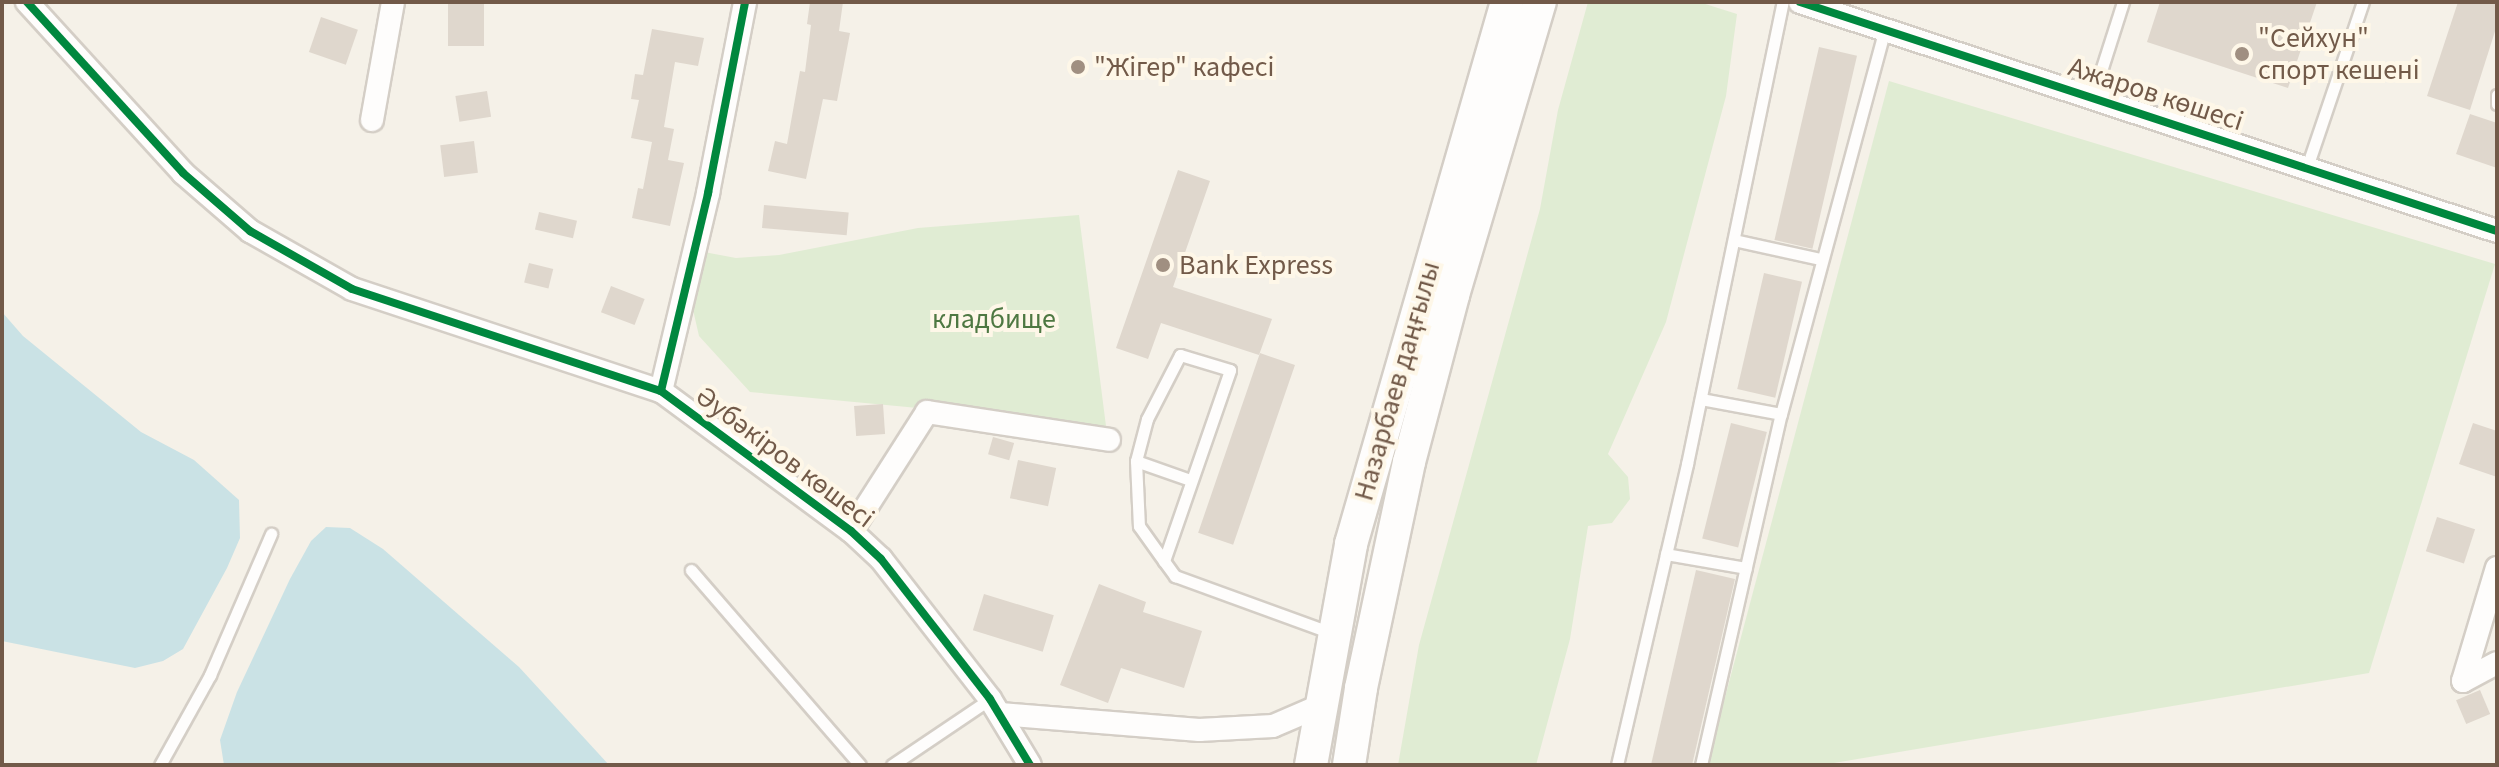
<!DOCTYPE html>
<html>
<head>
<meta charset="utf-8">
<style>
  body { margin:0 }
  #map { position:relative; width:2499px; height:767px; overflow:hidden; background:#f5f1e8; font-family:"Source Sans 3",sans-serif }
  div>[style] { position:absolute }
  .green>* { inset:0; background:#e0ecd3 }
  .water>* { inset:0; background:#cae2e5 }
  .building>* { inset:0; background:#dfd7cd; transform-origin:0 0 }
  .roads { filter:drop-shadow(2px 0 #d4cec6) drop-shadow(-2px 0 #d4cec6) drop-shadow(0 2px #d4cec6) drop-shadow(0 -2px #d4cec6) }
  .service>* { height:11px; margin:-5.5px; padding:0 5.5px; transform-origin:5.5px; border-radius:5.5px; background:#fefdfc }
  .minor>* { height:22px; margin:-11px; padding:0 11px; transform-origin:11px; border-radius:11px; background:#fefdfc }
  .secondary>* { height:32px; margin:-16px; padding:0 16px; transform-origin:16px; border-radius:16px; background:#fefdfc }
  .cycleway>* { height:8px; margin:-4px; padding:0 4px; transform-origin:4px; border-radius:4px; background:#00873e }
  .dots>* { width:22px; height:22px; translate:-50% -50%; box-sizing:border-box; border:4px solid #fef7e8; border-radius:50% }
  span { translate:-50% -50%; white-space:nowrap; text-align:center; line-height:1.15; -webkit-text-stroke:8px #fef7e8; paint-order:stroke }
  .poi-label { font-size:28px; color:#725a49 }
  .left { translate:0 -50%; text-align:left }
  .street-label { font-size:28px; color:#725a49 }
  .park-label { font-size:28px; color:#4e7842 }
  .frame { position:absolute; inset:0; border:4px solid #725a49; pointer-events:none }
</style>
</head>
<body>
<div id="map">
  <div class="green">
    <div style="clip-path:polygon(1588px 2px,1699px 2px,1737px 14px,1726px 96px,1666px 322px,1608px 454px,1628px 477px,1630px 499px,1612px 523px,1588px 526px,1570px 639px,1536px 765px,1398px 765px,1419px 645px,1540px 209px,1558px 110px)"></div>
    <div style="clip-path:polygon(1889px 81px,2495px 264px,2369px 673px,1822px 765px,1707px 765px)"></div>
    <div style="clip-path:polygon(1079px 215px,1106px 426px,750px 392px,699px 336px,691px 301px,704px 252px,736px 258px,779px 255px,918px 228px)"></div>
  </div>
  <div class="water">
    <div style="clip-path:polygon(2px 312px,23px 336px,141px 432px,194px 460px,239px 500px,240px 538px,227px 568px,183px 649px,163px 661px,135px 668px,2px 641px)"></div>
    <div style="clip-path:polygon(326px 527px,350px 528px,383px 549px,519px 667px,609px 765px,224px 765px,220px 740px,237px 692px,290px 579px,311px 541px)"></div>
  </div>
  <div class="building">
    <div style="left:448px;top:2px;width:36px;height:44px"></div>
    <div style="clip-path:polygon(810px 2px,843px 2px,839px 31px,850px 33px,837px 101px,823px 99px,806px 179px,768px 171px,775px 141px,787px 144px,800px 71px,805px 72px,811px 25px,807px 24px)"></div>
    <div style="clip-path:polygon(2160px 2px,2317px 2px,2288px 88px,2147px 42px)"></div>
    <div style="clip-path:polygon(2458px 2px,2497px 2px,2497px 25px,2470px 110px,2427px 96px)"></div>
    <div style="left:321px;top:17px;width:39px;height:37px;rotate:19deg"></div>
    <div style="clip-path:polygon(652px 29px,704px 38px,698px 66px,675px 62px,664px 127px,674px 129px,668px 160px,684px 163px,670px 226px,632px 218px,638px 188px,643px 189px,652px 142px,631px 138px,639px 100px,631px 99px,635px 74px,643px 75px)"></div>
    <div style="left:1819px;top:47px;width:39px;height:198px;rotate:13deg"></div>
    <div style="left:487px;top:91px;width:26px;height:32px;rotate:81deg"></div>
    <div style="clip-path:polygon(2470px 114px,2497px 123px,2497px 168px,2456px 154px)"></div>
    <div style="left:474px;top:141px;width:32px;height:34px;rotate:83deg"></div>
    <div style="clip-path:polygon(1178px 170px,1210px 181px,1173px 287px,1272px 319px,1259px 355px,1161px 323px,1148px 359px,1116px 348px)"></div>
    <div style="left:764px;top:205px;width:85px;height:23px;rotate:5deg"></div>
    <div style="left:539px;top:212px;width:39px;height:18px;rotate:13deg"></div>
    <div style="left:529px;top:263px;width:25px;height:20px;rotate:14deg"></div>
    <div style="left:1764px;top:273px;width:39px;height:119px;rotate:13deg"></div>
    <div style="left:611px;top:286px;width:36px;height:28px;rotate:21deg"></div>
    <div style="left:1260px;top:353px;width:37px;height:190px;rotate:19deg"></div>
    <div style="left:883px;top:404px;width:30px;height:29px;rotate:86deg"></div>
    <div style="left:1731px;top:423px;width:37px;height:119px;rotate:14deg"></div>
    <div style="clip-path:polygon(2473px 423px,2497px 431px,2497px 477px,2459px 464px)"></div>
    <div style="left:993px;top:437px;width:22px;height:18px;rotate:16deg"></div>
    <div style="left:1018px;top:460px;width:39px;height:39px;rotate:12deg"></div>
    <div style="left:2437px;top:517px;width:40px;height:36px;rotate:18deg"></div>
    <div style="left:1696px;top:570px;width:40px;height:200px;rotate:13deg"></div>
    <div style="clip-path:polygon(1099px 584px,1146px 602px,1143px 612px,1202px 631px,1184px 688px,1121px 668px,1108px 703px,1060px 685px)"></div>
    <div style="left:984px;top:594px;width:73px;height:38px;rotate:17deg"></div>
    <div style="left:2480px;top:690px;width:26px;height:26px;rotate:67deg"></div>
  </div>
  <div class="roads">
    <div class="service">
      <div style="left:2497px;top:95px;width:9px;rotate:90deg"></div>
      <div style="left:2093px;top:96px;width:99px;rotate:-72.3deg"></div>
      <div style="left:2307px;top:167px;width:174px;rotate:-71.3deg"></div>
      <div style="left:1734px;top:240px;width:88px;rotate:12.5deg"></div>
      <div style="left:1701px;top:399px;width:81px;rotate:10.6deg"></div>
      <div style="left:1136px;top:461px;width:57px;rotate:19.4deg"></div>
      <div style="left:1666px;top:554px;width:81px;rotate:9.9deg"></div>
      <div style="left:1164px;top:561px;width:202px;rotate:-70.9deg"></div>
      <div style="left:1230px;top:370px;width:52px;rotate:-163.3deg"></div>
      <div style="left:1180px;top:355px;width:72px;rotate:117.3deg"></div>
      <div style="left:1147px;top:419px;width:43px;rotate:104.7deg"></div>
      <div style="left:1136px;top:461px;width:65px;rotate:87.4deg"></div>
      <div style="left:1139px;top:526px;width:43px;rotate:54.5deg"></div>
      <div style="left:1164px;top:561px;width:19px;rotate:54deg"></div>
      <div style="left:1175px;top:576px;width:167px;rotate:20deg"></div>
      <div style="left:691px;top:570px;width:258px;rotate:49.1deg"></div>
      <div style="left:160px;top:765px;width:103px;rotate:-60.9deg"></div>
      <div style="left:210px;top:675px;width:154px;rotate:-66.6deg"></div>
      <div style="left:892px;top:765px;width:118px;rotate:-34deg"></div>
      <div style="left:1617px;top:765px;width:309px;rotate:-76.9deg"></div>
      <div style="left:1687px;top:464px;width:472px;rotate:-78.3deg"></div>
      <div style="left:1701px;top:765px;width:360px;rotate:-77.2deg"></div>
      <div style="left:1781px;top:414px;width:399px;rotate:-74.9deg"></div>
    </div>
    <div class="minor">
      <div style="left:27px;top:2px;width:231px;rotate:47.6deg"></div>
      <div style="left:183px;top:173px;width:89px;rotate:40.9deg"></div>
      <div style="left:250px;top:231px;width:117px;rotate:29.6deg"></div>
      <div style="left:352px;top:289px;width:325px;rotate:18.3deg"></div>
      <div style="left:661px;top:391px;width:236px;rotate:36.4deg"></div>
      <div style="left:851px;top:531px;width:41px;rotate:43deg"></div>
      <div style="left:881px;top:559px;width:177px;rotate:52.1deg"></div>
      <div style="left:990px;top:699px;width:77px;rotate:58.8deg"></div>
      <div style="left:1800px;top:2px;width:734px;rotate:18.19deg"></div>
      <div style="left:372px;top:120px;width:120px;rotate:-79.9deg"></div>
      <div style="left:661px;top:391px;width:204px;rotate:-76.6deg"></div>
      <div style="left:708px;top:193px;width:195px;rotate:-79deg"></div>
      <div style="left:851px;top:531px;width:141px;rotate:-57.4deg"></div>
      <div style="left:927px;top:412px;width:184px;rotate:8.7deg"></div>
      <div style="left:2463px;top:681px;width:118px;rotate:-73.3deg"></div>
      <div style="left:2463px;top:681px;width:38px;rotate:-28deg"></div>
      <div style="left:1000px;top:714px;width:200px;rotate:4.6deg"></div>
      <div style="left:1199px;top:730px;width:74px;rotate:-3.1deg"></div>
      <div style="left:1273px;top:726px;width:51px;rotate:-23.1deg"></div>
    </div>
    <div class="secondary">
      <div style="left:1311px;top:765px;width:225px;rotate:-79.7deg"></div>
      <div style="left:1351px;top:544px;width:564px;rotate:-73.94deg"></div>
      <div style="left:1349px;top:765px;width:78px;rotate:-81.1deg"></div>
      <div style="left:1361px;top:688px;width:231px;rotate:-78deg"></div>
      <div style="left:1409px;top:462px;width:173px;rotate:-75.2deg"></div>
      <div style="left:1453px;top:295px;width:306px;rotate:-73.5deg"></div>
    </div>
  </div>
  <div class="cycleway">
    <div style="left:27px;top:2px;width:231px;rotate:47.6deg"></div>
    <div style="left:183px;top:173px;width:89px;rotate:40.9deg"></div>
    <div style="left:250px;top:231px;width:117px;rotate:29.6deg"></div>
    <div style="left:352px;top:289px;width:325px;rotate:18.3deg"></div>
    <div style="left:661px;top:391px;width:236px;rotate:36.4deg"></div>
    <div style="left:851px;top:531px;width:41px;rotate:43deg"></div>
    <div style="left:881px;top:559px;width:177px;rotate:52.1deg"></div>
    <div style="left:990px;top:699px;width:77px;rotate:58.8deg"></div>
    <div style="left:1800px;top:2px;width:734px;rotate:18.19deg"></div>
    <div style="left:661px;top:391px;width:204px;rotate:-76.6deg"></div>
    <div style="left:708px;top:193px;width:195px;rotate:-79deg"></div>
  </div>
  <div class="dots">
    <div style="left:2242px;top:54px;background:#a08f81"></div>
    <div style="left:1078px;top:67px;background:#a08f81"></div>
    <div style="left:1163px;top:265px;background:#a08f81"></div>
  </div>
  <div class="poi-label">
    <span class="left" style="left:2258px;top:54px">"Сейхун"<br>спорт кешені</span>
    <span class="left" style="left:1094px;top:67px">"Жігер" кафесі</span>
    <span class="left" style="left:1179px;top:265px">Bank Express</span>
  </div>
  <div class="street-label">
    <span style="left:2156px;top:94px;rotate:18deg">Ажаров көшесі</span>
    <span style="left:1397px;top:381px;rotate:-74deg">Назарбаев даңғылы</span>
    <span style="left:785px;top:457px;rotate:37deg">Әубәкіров көшесі</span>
  </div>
  <div class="park-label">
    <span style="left:994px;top:319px">кладбище</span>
  </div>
  <div class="frame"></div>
</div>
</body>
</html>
